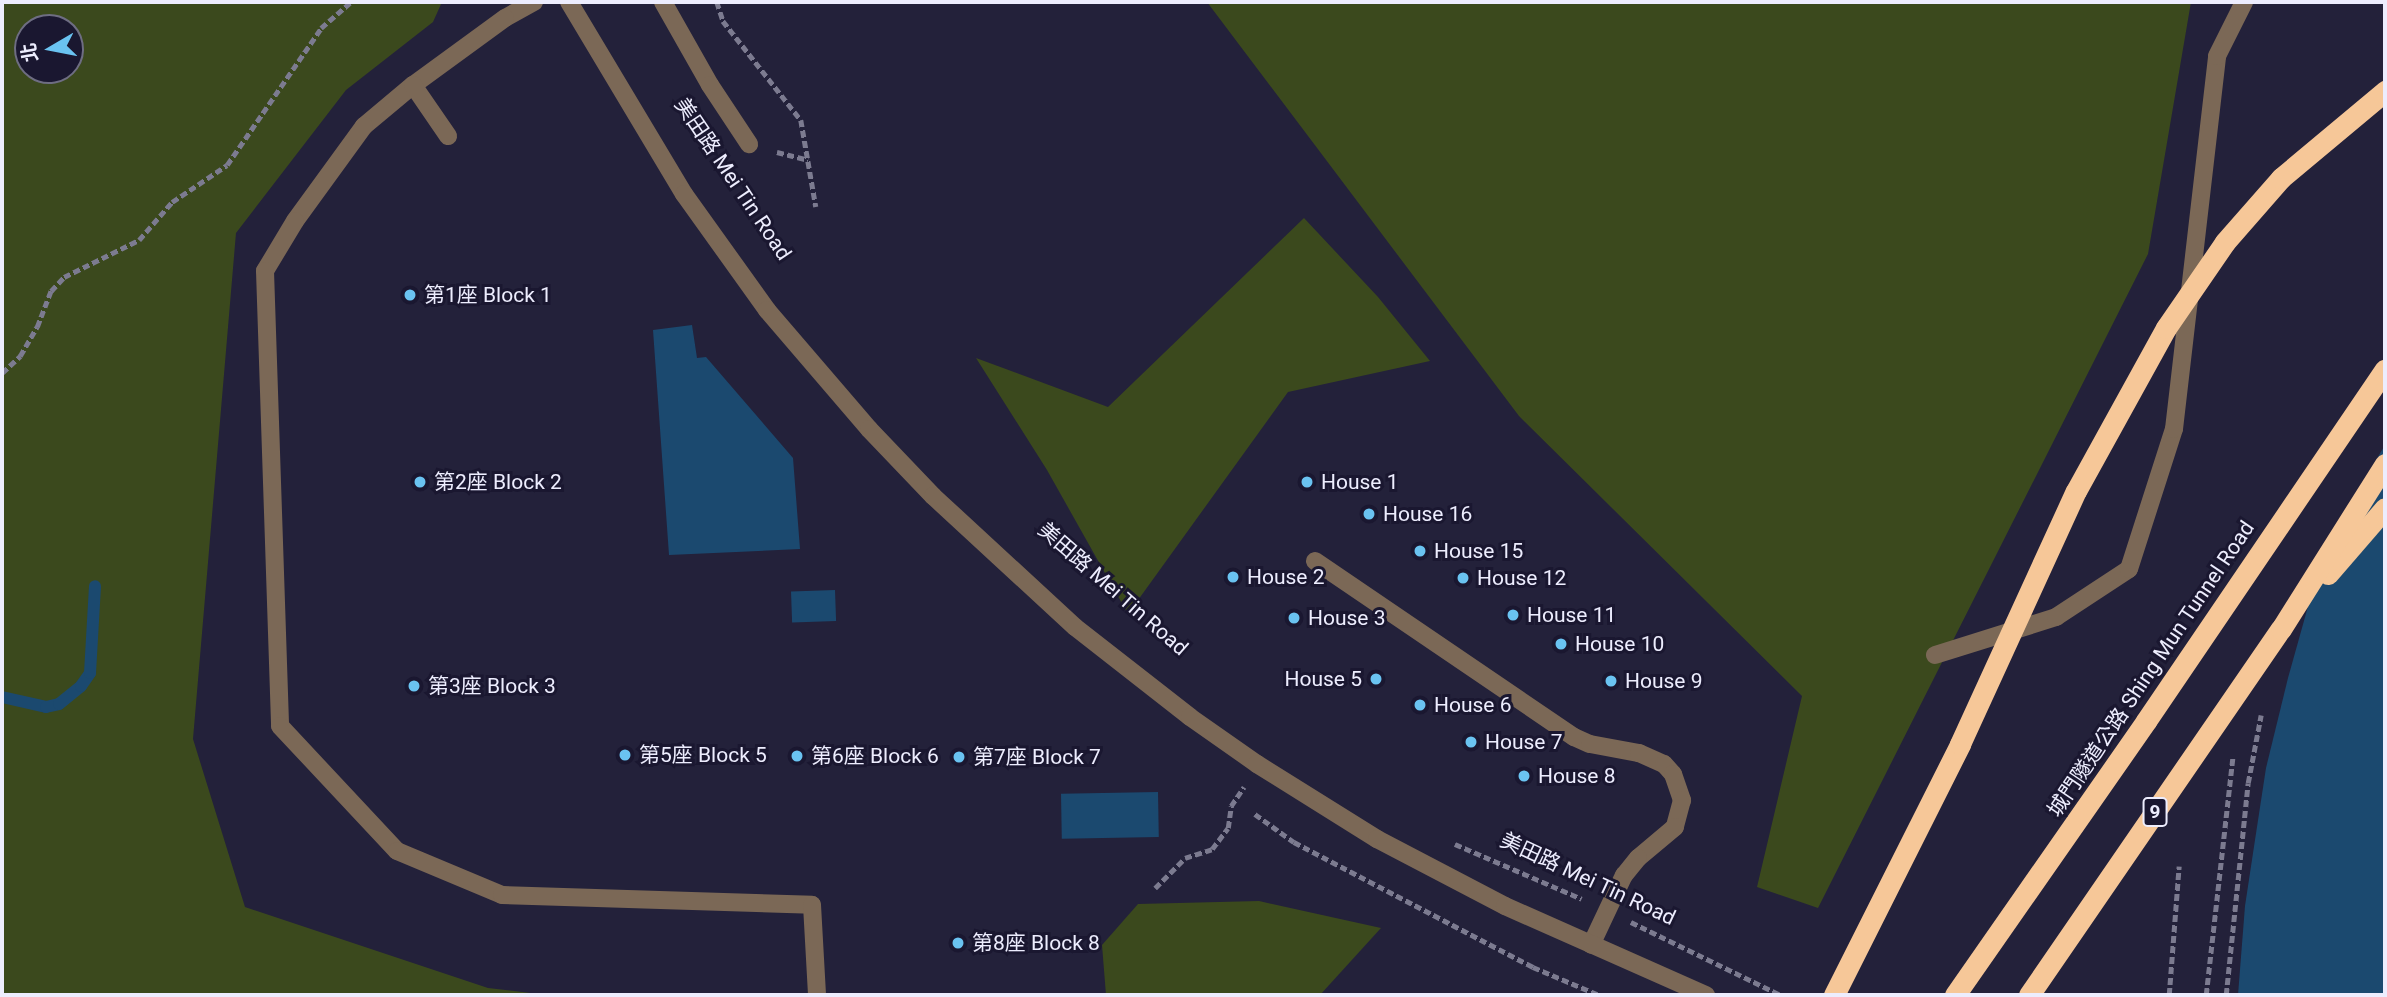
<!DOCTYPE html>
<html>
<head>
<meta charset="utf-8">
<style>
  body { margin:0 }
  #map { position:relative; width:2387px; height:997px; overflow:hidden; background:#23213a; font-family:Roboto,"Noto Sans TC",sans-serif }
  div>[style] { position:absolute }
  .green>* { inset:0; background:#3b491d }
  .water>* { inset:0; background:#1b496f; transform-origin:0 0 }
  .stream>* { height:12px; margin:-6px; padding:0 6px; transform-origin:6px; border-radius:6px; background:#1b496f }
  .path>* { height:4.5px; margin-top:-2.25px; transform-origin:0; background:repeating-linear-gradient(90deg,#7c7b90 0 7px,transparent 0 10.5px) }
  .lane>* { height:18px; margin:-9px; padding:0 9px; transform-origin:9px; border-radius:9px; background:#7b6856 }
  .street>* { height:18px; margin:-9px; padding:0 9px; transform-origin:9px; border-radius:9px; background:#7b6856 }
  .highway>* { height:21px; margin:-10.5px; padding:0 10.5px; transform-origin:10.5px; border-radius:10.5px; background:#f6c798 }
  .highway-bridge>* { height:21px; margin:-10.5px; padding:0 10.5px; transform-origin:10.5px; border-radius:10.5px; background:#f6c798 }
  .dots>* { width:19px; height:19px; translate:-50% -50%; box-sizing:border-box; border:4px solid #1a1730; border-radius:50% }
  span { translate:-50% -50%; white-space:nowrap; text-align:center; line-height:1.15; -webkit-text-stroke:6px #1a1730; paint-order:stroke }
  .shield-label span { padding:2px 5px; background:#1a1730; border:2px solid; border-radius:5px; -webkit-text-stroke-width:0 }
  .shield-label { font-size:19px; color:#ededfe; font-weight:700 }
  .street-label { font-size:21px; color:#ededfe }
  .poi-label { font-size:21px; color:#ededfe }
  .left { translate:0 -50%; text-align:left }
  .right { translate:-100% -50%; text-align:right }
  .frame { position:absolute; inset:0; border:4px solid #ededfe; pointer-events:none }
  .north { position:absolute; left:14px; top:14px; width:70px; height:70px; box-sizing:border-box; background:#1a1730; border:2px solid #6e6d82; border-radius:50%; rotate:260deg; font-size:19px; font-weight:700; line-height:28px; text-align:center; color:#ededfe }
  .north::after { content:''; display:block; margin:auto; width:24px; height:32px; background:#6ac3f1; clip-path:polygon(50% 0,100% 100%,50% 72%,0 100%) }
</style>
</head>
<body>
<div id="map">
  <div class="green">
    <div style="clip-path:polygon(evenodd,2px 2px,442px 2px,433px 22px,346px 90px,236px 233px,193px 739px,245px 907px,488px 988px,547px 995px,2px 995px,2px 2px,70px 28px,70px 70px,28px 70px,28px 28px,70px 28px)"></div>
    <div style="clip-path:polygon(1207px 2px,2191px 2px,2148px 254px,1818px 908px,1757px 887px,1802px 696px,1519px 416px)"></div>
    <div style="clip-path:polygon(1304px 218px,1378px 297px,1430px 361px,1288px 392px,1128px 614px,1047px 470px,976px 358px,1108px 407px)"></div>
    <div style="clip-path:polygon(1259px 901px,1381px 928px,1320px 995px,1106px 995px,1102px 945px,1138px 904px)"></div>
  </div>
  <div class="water">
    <div style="clip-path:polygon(692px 325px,697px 358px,706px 357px,793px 458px,800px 549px,669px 555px,653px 330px)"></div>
    <div style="clip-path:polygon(2385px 445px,2385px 995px,2238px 995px,2245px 906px,2255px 840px,2266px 768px,2288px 678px,2314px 585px,2349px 506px)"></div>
    <div style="left:835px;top:590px;width:31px;height:44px;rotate:88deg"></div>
    <div style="left:1158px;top:792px;width:45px;height:97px;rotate:89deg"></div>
  </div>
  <div class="stream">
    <div style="left:2px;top:697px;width:45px;rotate:12.8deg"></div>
    <div style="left:46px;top:707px;width:13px;rotate:-13deg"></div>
    <div style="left:59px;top:704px;width:28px;rotate:-39deg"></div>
    <div style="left:81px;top:686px;width:16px;rotate:-55deg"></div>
    <div style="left:90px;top:673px;width:87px;rotate:-86.7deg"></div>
  </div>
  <div class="path">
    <div style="left:717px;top:2px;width:20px;rotate:72deg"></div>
    <div style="left:723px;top:21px;width:126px;rotate:51.8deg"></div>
    <div style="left:801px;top:120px;width:88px;rotate:80.2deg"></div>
    <div style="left:777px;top:152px;width:32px;rotate:14deg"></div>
    <div style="left:2px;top:373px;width:25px;rotate:-43deg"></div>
    <div style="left:20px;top:356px;width:34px;rotate:-60deg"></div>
    <div style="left:37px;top:327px;width:39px;rotate:-69deg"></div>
    <div style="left:51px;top:291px;width:19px;rotate:-47deg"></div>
    <div style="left:64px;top:277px;width:84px;rotate:-26.3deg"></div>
    <div style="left:139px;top:240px;width:50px;rotate:-49deg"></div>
    <div style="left:172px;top:202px;width:66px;rotate:-33.9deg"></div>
    <div style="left:227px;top:165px;width:166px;rotate:-55.5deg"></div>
    <div style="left:321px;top:28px;width:40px;rotate:-41deg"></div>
    <div style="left:1255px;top:814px;width:48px;rotate:35.7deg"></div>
    <div style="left:1294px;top:842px;width:270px;rotate:27.6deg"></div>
    <div style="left:1533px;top:967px;width:72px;rotate:23deg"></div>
    <div style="left:1455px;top:844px;width:138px;rotate:23.4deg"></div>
    <div style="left:1155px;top:888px;width:42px;rotate:-45deg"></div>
    <div style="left:1185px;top:858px;width:28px;rotate:-18deg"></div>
    <div style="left:1212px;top:849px;width:26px;rotate:-53deg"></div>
    <div style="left:1228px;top:828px;width:22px;rotate:-82deg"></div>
    <div style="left:1231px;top:806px;width:23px;rotate:-56deg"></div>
    <div style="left:1631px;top:922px;width:167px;rotate:26deg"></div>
    <div style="left:2169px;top:995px;width:129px;rotate:-85.6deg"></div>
    <div style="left:2206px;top:995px;width:241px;rotate:-83.6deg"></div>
    <div style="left:2226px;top:995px;width:213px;rotate:-84.1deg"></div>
    <div style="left:2248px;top:783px;width:69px;rotate:-79.2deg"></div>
  </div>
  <div class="lane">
    <div style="left:534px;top:2px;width:33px;rotate:151deg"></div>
    <div style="left:505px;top:18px;width:114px;rotate:143.9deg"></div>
    <div style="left:413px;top:85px;width:64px;rotate:140.1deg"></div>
    <div style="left:364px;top:126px;width:117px;rotate:126deg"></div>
    <div style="left:295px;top:221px;width:58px;rotate:121deg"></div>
    <div style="left:265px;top:271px;width:455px;rotate:88.1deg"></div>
    <div style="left:280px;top:726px;width:171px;rotate:46.9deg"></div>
    <div style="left:397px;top:851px;width:114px;rotate:22.7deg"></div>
    <div style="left:502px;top:895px;width:310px;rotate:1.8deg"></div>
    <div style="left:812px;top:905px;width:90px;rotate:86.8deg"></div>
    <div style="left:663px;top:2px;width:95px;rotate:60.5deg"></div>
    <div style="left:710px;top:85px;width:71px;rotate:56.5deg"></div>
    <div style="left:413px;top:85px;width:62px;rotate:55.5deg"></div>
    <div style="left:1315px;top:561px;width:313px;rotate:34.2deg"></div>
    <div style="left:1574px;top:737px;width:17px;rotate:24deg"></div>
    <div style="left:1590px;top:744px;width:50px;rotate:10.4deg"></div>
    <div style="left:1639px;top:753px;width:27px;rotate:24deg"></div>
    <div style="left:1664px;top:764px;width:13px;rotate:48deg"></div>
    <div style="left:1673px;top:774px;width:28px;rotate:71deg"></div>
    <div style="left:1682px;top:800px;width:28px;rotate:105deg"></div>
    <div style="left:1675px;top:827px;width:48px;rotate:140deg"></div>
    <div style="left:1638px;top:858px;width:22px;rotate:129deg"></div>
    <div style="left:1624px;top:875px;width:77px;rotate:115.2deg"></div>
    <div style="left:1935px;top:655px;width:127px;rotate:-17.4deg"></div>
    <div style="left:2056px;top:617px;width:87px;rotate:-33.3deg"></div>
    <div style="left:2129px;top:569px;width:147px;rotate:-72.2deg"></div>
    <div style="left:2174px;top:429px;width:375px;rotate:-83.4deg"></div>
    <div style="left:2217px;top:56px;width:60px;rotate:-63.4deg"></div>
  </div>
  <div class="street">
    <div style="left:569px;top:2px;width:224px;rotate:59.1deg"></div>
    <div style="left:684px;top:194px;width:143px;rotate:54.4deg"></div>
    <div style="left:767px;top:310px;width:157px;rotate:49.4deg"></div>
    <div style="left:869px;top:429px;width:93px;rotate:46.3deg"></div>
    <div style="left:933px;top:496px;width:193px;rotate:42.7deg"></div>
    <div style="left:1075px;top:627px;width:146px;rotate:38deg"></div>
    <div style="left:1190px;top:717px;width:82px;rotate:35deg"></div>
    <div style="left:1257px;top:764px;width:142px;rotate:32deg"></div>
    <div style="left:1377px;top:839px;width:144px;rotate:27.6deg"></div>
    <div style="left:1505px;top:906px;width:220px;rotate:23.9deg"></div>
  </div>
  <div class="highway">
    <div style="left:1955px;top:995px;width:334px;rotate:-55.1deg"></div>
  </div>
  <div class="highway-bridge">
    <div style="left:2328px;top:574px;width:87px;rotate:-49.2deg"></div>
    <div style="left:2146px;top:721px;width:425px;rotate:-55.8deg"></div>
    <div style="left:1834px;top:995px;width:281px;rotate:-63.3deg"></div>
    <div style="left:1960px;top:744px;width:278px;rotate:-65.4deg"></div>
    <div style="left:2076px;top:491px;width:186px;rotate:-61.1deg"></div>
    <div style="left:2166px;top:328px;width:104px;rotate:-55.5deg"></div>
    <div style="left:2225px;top:242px;width:85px;rotate:-48.8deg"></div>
    <div style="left:2281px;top:178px;width:136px;rotate:-39.9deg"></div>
    <div style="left:2029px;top:995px;width:444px;rotate:-55.5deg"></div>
    <div style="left:2281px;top:629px;width:195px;rotate:-57.8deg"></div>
  </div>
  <div class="dots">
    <div style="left:410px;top:295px;background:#6ac3f1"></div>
    <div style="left:420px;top:482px;background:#6ac3f1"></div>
    <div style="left:1307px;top:482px;background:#6ac3f1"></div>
    <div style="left:1369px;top:514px;background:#6ac3f1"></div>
    <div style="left:1420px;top:551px;background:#6ac3f1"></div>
    <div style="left:1233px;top:577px;background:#6ac3f1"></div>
    <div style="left:1463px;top:578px;background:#6ac3f1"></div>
    <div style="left:1513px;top:615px;background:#6ac3f1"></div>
    <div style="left:1294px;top:618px;background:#6ac3f1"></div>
    <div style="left:1561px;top:644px;background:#6ac3f1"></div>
    <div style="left:1376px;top:679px;background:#6ac3f1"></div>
    <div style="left:1611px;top:681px;background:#6ac3f1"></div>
    <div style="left:414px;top:686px;background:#6ac3f1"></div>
    <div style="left:1420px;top:705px;background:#6ac3f1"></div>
    <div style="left:1471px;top:742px;background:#6ac3f1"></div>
    <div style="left:625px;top:755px;background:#6ac3f1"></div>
    <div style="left:797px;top:756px;background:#6ac3f1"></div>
    <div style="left:959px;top:757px;background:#6ac3f1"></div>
    <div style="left:1524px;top:776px;background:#6ac3f1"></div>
    <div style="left:958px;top:943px;background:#6ac3f1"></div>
  </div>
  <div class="shield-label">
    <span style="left:2155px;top:812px">9</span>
  </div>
  <div class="street-label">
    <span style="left:733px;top:179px;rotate:56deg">美田路 Mei Tin Road</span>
    <span style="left:1113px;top:589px;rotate:41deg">美田路 Mei Tin Road</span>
    <span style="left:2151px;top:669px;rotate:-56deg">城門隧道公路 Shing Mun Tunnel Road</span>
    <span style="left:1588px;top:879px;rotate:25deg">美田路 Mei Tin Road</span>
  </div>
  <div class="poi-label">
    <span class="left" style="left:424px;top:295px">第1座 Block 1</span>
    <span class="left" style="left:434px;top:482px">第2座 Block 2</span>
    <span class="left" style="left:1321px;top:482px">House 1</span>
    <span class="left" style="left:1383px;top:514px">House 16</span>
    <span class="left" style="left:1434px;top:551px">House 15</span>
    <span class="left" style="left:1247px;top:577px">House 2</span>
    <span class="left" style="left:1477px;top:578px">House 12</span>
    <span class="left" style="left:1527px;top:615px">House 11</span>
    <span class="left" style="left:1308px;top:618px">House 3</span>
    <span class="left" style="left:1575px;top:644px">House 10</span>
    <span class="right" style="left:1362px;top:679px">House 5</span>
    <span class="left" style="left:1625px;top:681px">House 9</span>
    <span class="left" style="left:428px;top:686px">第3座 Block 3</span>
    <span class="left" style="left:1434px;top:705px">House 6</span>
    <span class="left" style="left:1485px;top:742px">House 7</span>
    <span class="left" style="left:639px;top:755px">第5座 Block 5</span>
    <span class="left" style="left:811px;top:756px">第6座 Block 6</span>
    <span class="left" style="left:973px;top:757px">第7座 Block 7</span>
    <span class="left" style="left:1538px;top:776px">House 8</span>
    <span class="left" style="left:972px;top:943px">第8座 Block 8</span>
  </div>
  <div class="frame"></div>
  <div class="north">北</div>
</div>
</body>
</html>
